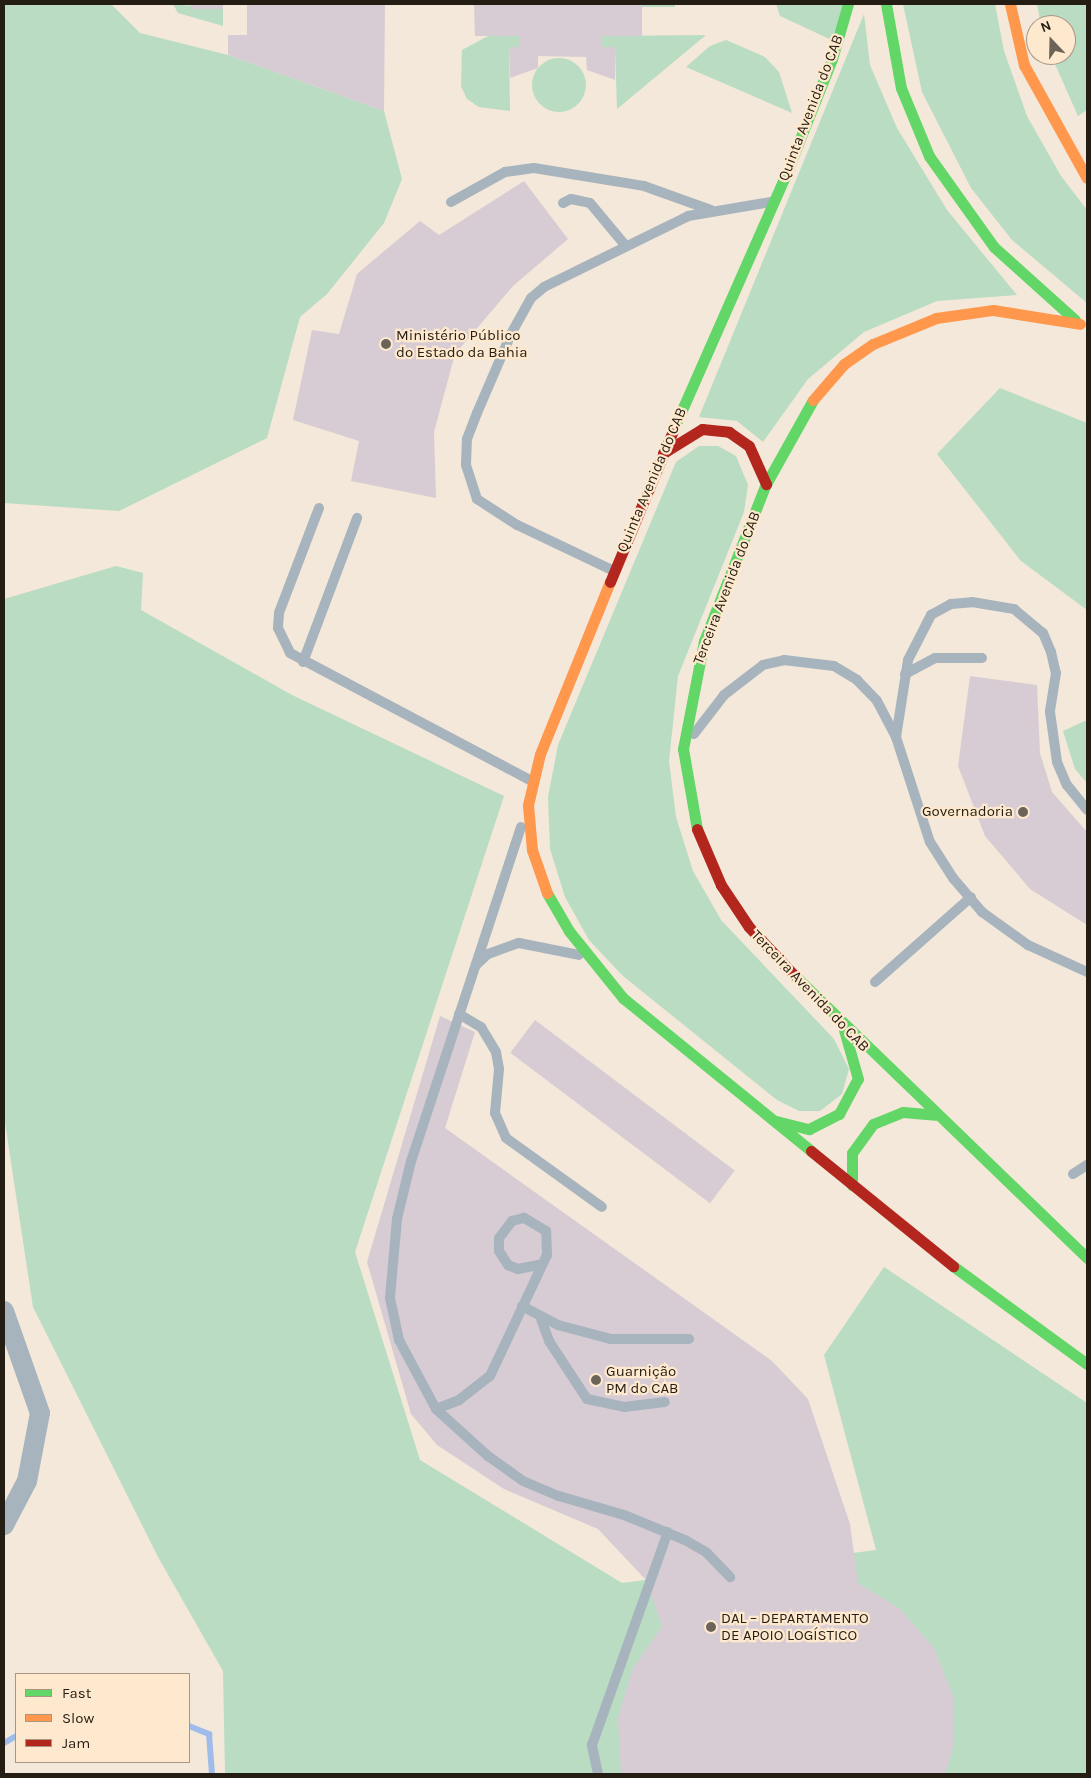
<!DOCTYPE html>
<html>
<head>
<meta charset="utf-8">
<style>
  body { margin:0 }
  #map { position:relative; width:1091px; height:1778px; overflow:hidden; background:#f3e8d9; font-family:Karla,sans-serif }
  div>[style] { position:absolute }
  .green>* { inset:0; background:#b9dcc2; transform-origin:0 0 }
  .round { border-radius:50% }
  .stream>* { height:6px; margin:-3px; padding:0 3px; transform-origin:3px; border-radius:3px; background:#a0bcea }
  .building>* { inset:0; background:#d8ccd4; transform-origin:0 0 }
  .lane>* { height:10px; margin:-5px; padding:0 5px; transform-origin:5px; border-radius:5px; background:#a7b4be }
  .street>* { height:20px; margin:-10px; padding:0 10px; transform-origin:10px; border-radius:10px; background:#a7b4be }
  .fast>* { height:11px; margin:-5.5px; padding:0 5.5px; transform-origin:5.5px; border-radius:5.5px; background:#63d668 }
  .slow>* { height:11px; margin:-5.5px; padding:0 5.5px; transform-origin:5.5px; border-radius:5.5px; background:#ff974d }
  .jam>* { height:11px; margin:-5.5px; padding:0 5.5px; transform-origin:5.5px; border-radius:5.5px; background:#b3261e }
  .dots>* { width:14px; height:14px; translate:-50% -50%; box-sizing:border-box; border:2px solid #fee9ce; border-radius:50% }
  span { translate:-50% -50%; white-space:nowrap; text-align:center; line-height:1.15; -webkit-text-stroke:4.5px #fee9ce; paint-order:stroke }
  .street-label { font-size:15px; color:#241d13 }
  .poi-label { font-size:15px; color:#241d13 }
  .left { translate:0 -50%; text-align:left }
  .right { translate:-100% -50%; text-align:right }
  .frame { position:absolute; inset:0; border:5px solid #241d13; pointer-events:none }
  .legend { position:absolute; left:15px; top:1673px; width:175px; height:90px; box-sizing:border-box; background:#fee9ce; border:1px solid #a79783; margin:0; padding:6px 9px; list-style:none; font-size:15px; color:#241d13 }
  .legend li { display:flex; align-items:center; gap:10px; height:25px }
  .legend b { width:25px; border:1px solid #a79783 }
  .north { position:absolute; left:1026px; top:15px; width:50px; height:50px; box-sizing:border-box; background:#fee9ce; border:1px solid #a79783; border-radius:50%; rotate:339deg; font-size:14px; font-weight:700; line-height:20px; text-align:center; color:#241d13 }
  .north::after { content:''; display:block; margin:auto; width:18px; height:22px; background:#6c6458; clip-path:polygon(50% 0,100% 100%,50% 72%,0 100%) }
</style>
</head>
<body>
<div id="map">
  <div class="green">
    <div style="clip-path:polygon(4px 4px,111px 4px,140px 33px,228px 55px,384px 111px,402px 179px,384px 223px,327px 294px,300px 317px,267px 438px,119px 511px,4px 503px)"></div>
    <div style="clip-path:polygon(173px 4px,223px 9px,223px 26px,178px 13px)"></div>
    <div style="left:642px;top:4px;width:33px;height:3px"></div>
    <div style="clip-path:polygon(776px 4px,848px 4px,836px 42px,780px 16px)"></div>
    <div style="clip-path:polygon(903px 4px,995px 4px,1004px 51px,1027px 116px,1061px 176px,1087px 210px,1087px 303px,1012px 240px,971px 188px,922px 92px)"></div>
    <div style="clip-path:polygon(1037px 4px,1087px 4px,1087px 110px,1078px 116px,1051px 55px,1066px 55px,1066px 25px,1041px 25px)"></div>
    <div style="clip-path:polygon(864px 14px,870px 65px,897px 128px,947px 210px,1017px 295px,937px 301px,864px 332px,808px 379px,763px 442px,737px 421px,699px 417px)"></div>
    <div style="clip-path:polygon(706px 35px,617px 109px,615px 48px,602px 47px,602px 36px)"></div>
    <div style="clip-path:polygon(488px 36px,519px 36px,519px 47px,509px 48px,510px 111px,479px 107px,467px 99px,461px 86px,462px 50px)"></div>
    <div style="clip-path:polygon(726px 40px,765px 57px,779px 72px,792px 113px,686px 67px,710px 46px)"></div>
    <div class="round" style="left:532px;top:58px;width:54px;height:54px"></div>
    <div style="clip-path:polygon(1000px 388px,1087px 423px,1087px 610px,1021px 561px,937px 454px)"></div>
    <div style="clip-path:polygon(699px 446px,718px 446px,736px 456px,748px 485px,744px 512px,678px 676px,669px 761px,676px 817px,693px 871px,721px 920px,834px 1039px,849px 1069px,842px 1094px,820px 1111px,799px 1111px,777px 1100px,623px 976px,589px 940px,565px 897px,550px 849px,548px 797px,558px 745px,676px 462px)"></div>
    <div style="clip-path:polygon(116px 566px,143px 573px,141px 610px,292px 695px,504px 796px,355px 1252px,420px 1460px,622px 1583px,876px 1550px,824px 1355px,884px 1267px,1087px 1403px,1087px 1774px,225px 1774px,223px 1671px,158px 1557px,33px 1307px,4px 1116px,4px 599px)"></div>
    <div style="clip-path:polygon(1087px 720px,1087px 783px,1075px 769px,1063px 731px)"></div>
  </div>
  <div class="stream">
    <div style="left:189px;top:1726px;width:22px;rotate:22deg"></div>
    <div style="left:209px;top:1734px;width:40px;rotate:85.7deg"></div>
    <div style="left:4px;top:1743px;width:14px;rotate:-30deg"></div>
  </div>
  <div class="building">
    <div style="left:191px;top:4px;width:32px;height:5px"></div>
    <div style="clip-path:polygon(247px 4px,385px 4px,384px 111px,228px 55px,228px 35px,247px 35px)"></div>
    <div style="clip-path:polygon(474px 4px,642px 4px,642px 36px,602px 36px,602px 47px,615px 47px,615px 80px,587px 70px,586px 57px,538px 56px,538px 68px,510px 78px,509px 47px,519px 47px,519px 36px,475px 36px)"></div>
    <div style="clip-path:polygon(524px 181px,568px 239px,513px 286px,455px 354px,434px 432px,436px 498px,351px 481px,359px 441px,293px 420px,312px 330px,339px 334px,357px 274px,420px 221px,439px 235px)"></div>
    <div style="clip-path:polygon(970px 676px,1037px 685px,1040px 753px,1052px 792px,1087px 832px,1087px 925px,1030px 889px,985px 836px,958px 766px)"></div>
    <div style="clip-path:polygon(440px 1016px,475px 1032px,445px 1128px,772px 1361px,808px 1399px,850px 1524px,858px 1583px,900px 1609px,934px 1648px,953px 1696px,953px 1748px,945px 1774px,621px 1774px,618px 1718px,632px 1670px,662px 1626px,646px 1580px,598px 1529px,504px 1489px,437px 1445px,411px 1414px,367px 1262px)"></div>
    <div style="left:535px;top:1020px;width:250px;height:41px;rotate:37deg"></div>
  </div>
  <div class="lane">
    <div style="left:451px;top:202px;width:62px;rotate:-29.1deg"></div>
    <div style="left:505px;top:172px;width:29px;rotate:-8deg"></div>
    <div style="left:534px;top:168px;width:111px;rotate:9.3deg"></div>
    <div style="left:644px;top:186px;width:71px;rotate:19.7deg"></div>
    <div style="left:563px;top:203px;width:9px;rotate:-27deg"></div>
    <div style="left:571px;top:199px;width:19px;rotate:12deg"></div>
    <div style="left:590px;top:203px;width:55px;rotate:50.2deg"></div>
    <div style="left:319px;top:508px;width:112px;rotate:110.9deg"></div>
    <div style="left:279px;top:613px;width:15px;rotate:94deg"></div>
    <div style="left:278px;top:628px;width:28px;rotate:64deg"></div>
    <div style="left:290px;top:653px;width:274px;rotate:27.9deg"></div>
    <div style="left:614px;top:571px;width:107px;rotate:-154.6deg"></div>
    <div style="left:517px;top:525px;width:48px;rotate:-147deg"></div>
    <div style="left:477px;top:499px;width:36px;rotate:-108deg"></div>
    <div style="left:466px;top:465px;width:26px;rotate:-88deg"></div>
    <div style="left:467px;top:439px;width:28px;rotate:-69deg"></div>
    <div style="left:477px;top:413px;width:86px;rotate:-66.7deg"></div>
    <div style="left:511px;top:334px;width:41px;rotate:-60.9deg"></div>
    <div style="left:531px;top:298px;width:17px;rotate:-40deg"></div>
    <div style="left:544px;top:287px;width:161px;rotate:-26.2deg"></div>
    <div style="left:688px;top:216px;width:84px;rotate:-9.6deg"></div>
    <div style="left:303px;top:662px;width:154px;rotate:-69.4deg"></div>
    <div style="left:905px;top:674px;width:34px;rotate:-28deg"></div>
    <div style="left:935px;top:658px;width:47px"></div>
    <div style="left:694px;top:734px;width:49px;rotate:-52.4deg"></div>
    <div style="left:724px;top:695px;width:49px;rotate:-37.6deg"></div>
    <div style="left:763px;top:665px;width:22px;rotate:-13deg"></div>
    <div style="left:784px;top:660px;width:50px;rotate:6.8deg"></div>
    <div style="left:834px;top:666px;width:27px;rotate:31deg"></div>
    <div style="left:857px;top:680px;width:29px;rotate:46deg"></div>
    <div style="left:877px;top:701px;width:41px;rotate:62.2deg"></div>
    <div style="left:896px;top:737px;width:110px;rotate:72.1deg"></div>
    <div style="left:930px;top:842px;width:43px;rotate:57.4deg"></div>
    <div style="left:953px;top:878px;width:45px;rotate:49.5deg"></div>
    <div style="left:982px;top:912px;width:57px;rotate:35.7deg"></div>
    <div style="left:1028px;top:945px;width:65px;rotate:24.6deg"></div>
    <div style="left:896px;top:737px;width:78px;rotate:-81.1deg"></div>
    <div style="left:908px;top:660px;width:51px;rotate:-62.9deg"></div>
    <div style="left:931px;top:615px;width:23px;rotate:-29deg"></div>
    <div style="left:951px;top:604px;width:21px;rotate:-5deg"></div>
    <div style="left:972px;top:602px;width:43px;rotate:9.5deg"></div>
    <div style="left:1014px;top:609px;width:38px;rotate:40deg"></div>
    <div style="left:1043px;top:633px;width:21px;rotate:67deg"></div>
    <div style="left:1051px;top:652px;width:22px;rotate:77deg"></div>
    <div style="left:1056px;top:673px;width:39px;rotate:99deg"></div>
    <div style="left:1050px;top:712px;width:50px;rotate:82deg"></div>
    <div style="left:1057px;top:762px;width:25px;rotate:67deg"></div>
    <div style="left:1067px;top:785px;width:32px;rotate:51deg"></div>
    <div style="left:521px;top:827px;width:352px;rotate:108.2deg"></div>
    <div style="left:411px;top:1161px;width:60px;rotate:103.6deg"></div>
    <div style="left:397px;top:1219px;width:79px;rotate:95.1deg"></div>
    <div style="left:390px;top:1298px;width:43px;rotate:77.9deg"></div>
    <div style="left:399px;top:1340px;width:78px;rotate:61.8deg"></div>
    <div style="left:436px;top:1409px;width:70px;rotate:42.1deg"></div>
    <div style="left:488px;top:1456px;width:43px;rotate:35.5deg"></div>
    <div style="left:523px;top:1481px;width:39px;rotate:23deg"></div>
    <div style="left:559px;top:1496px;width:68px;rotate:16.3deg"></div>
    <div style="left:624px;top:1515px;width:66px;rotate:22.3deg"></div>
    <div style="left:685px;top:1540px;width:24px;rotate:30deg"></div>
    <div style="left:706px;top:1552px;width:35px;rotate:46deg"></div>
    <div style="left:476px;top:965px;width:16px;rotate:-43deg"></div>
    <div style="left:488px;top:954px;width:33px;rotate:-20deg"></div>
    <div style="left:519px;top:943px;width:61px;rotate:11.3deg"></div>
    <div style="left:875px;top:982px;width:128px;rotate:-41.5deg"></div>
    <div style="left:459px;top:1014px;width:26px;rotate:31deg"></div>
    <div style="left:481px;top:1027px;width:29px;rotate:59deg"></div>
    <div style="left:496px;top:1052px;width:17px;rotate:80deg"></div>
    <div style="left:499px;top:1069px;width:44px;rotate:95.2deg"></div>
    <div style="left:495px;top:1113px;width:27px;rotate:66deg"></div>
    <div style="left:506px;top:1138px;width:118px;rotate:35.7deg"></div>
    <div style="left:1073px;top:1174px;width:17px;rotate:-33deg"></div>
    <div style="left:522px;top:1306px;width:41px;rotate:27.8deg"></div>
    <div style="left:558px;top:1325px;width:55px;rotate:14.8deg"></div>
    <div style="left:611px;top:1339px;width:78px"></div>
    <div style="left:540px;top:1316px;width:27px;rotate:70deg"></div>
    <div style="left:549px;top:1341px;width:69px;rotate:56.8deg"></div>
    <div style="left:587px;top:1399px;width:38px;rotate:12deg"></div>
    <div style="left:624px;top:1407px;width:41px;rotate:-7deg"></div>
    <div style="left:436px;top:1409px;width:25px;rotate:-21deg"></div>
    <div style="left:459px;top:1400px;width:39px;rotate:-38deg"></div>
    <div style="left:490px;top:1376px;width:134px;rotate:-64.8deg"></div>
    <div style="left:547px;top:1255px;width:24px;rotate:-92deg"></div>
    <div style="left:546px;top:1231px;width:26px;rotate:-149deg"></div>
    <div style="left:524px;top:1218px;width:12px;rotate:166deg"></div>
    <div style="left:512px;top:1221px;width:21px;rotate:127deg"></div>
    <div style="left:499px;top:1238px;width:13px;rotate:90deg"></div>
    <div style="left:499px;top:1251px;width:17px;rotate:57deg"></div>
    <div style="left:508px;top:1265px;width:11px;rotate:22deg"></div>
    <div style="left:518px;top:1269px;width:21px;rotate:-11deg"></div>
    <div style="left:598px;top:1774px;width:30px;rotate:-102deg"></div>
    <div style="left:592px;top:1745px;width:226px;rotate:-70.4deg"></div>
  </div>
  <div class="street">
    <div style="left:4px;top:1311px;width:108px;rotate:70.6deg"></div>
    <div style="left:40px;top:1413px;width:69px;rotate:100.8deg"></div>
    <div style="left:27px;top:1481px;width:50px;rotate:117.6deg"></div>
  </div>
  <div class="fast">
    <div style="left:886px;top:4px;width:85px;rotate:79.9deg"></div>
    <div style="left:901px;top:88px;width:74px;rotate:67.6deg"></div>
    <div style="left:929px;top:156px;width:112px;rotate:54.5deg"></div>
    <div style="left:994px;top:247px;width:109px;rotate:42deg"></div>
    <div style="left:674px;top:428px;width:272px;rotate:-66.2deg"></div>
    <div style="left:784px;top:179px;width:129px;rotate:-68.2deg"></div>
    <div style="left:832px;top:59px;width:57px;rotate:-73.8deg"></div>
    <div style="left:697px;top:829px;width:81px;rotate:-99.9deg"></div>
    <div style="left:683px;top:749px;width:110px;rotate:-79deg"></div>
    <div style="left:704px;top:641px;width:169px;rotate:-68.5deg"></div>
    <div style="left:766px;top:484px;width:96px;rotate:-60.8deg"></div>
    <div style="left:547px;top:893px;width:44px;rotate:59.9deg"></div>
    <div style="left:569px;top:931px;width:86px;rotate:51.1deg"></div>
    <div style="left:623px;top:998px;width:242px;rotate:39.1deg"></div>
    <div style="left:793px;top:974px;width:409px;rotate:44deg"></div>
    <div style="left:776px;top:1121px;width:34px;rotate:14deg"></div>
    <div style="left:809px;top:1129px;width:34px;rotate:-27deg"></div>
    <div style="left:839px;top:1114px;width:40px;rotate:-62deg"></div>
    <div style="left:858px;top:1079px;width:51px;rotate:-105.9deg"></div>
    <div style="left:852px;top:1185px;width:32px;rotate:-90deg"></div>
    <div style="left:852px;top:1153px;width:36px;rotate:-54deg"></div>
    <div style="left:873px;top:1124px;width:32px;rotate:-22deg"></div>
    <div style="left:903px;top:1112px;width:32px;rotate:5deg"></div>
    <div style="left:953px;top:1266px;width:166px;rotate:36.2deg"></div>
  </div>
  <div class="slow">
    <div style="left:1010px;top:4px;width:63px;rotate:77.1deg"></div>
    <div style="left:1024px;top:65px;width:129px;rotate:60.9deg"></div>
    <div style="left:813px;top:400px;width:48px;rotate:-49.3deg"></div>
    <div style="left:844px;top:364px;width:35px;rotate:-35deg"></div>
    <div style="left:873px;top:344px;width:68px;rotate:-22.4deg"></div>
    <div style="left:936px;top:318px;width:58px;rotate:-8deg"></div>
    <div style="left:993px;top:310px;width:88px;rotate:9.1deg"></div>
    <div style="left:547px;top:893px;width:46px;rotate:-109.2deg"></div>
    <div style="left:532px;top:850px;width:45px;rotate:-95.1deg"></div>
    <div style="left:528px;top:805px;width:52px;rotate:-76.8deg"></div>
    <div style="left:540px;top:754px;width:186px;rotate:-67.9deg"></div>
  </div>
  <div class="jam">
    <div style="left:663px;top:453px;width:46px;rotate:-31.6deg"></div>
    <div style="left:702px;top:429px;width:27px;rotate:6deg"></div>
    <div style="left:729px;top:432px;width:24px;rotate:35deg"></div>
    <div style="left:749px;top:446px;width:42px;rotate:65.9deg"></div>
    <div style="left:610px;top:582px;width:167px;rotate:-67.4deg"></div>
    <div style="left:697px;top:829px;width:61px;rotate:66.8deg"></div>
    <div style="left:721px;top:885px;width:50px;rotate:56.3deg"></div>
    <div style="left:749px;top:927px;width:64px;rotate:46.9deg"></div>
    <div style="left:811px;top:1151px;width:183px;rotate:39deg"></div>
  </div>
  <div class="dots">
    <div style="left:386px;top:344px;background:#6c6458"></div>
    <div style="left:1023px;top:812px;background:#6c6458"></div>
    <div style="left:596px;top:1380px;background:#6c6458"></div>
    <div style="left:711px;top:1627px;background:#6c6458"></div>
  </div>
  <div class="street-label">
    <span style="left:811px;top:108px;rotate:-69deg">Quinta Avenida do CAB</span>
    <span style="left:652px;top:480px;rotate:-67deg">Quinta Avenida do CAB</span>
    <span style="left:727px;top:588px;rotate:-69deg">Terceira Avenida do CAB</span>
    <span style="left:810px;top:991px;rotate:46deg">Terceira Avenida do CAB</span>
  </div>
  <div class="poi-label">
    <span class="left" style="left:396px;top:344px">Ministério Público<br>do Estado da Bahia</span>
    <span class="right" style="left:1013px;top:812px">Governadoria</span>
    <span class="left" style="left:606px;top:1380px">Guarnição<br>PM do CAB</span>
    <span class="left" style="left:721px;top:1627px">DAL – DEPARTAMENTO<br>DE APOIO LOGÍSTICO</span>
  </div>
  <div class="frame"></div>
  <ul class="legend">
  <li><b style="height:6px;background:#63d668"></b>Fast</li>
  <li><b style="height:6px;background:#ff974d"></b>Slow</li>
  <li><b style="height:6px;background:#b3261e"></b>Jam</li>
  </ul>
  <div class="north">N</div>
</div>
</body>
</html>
